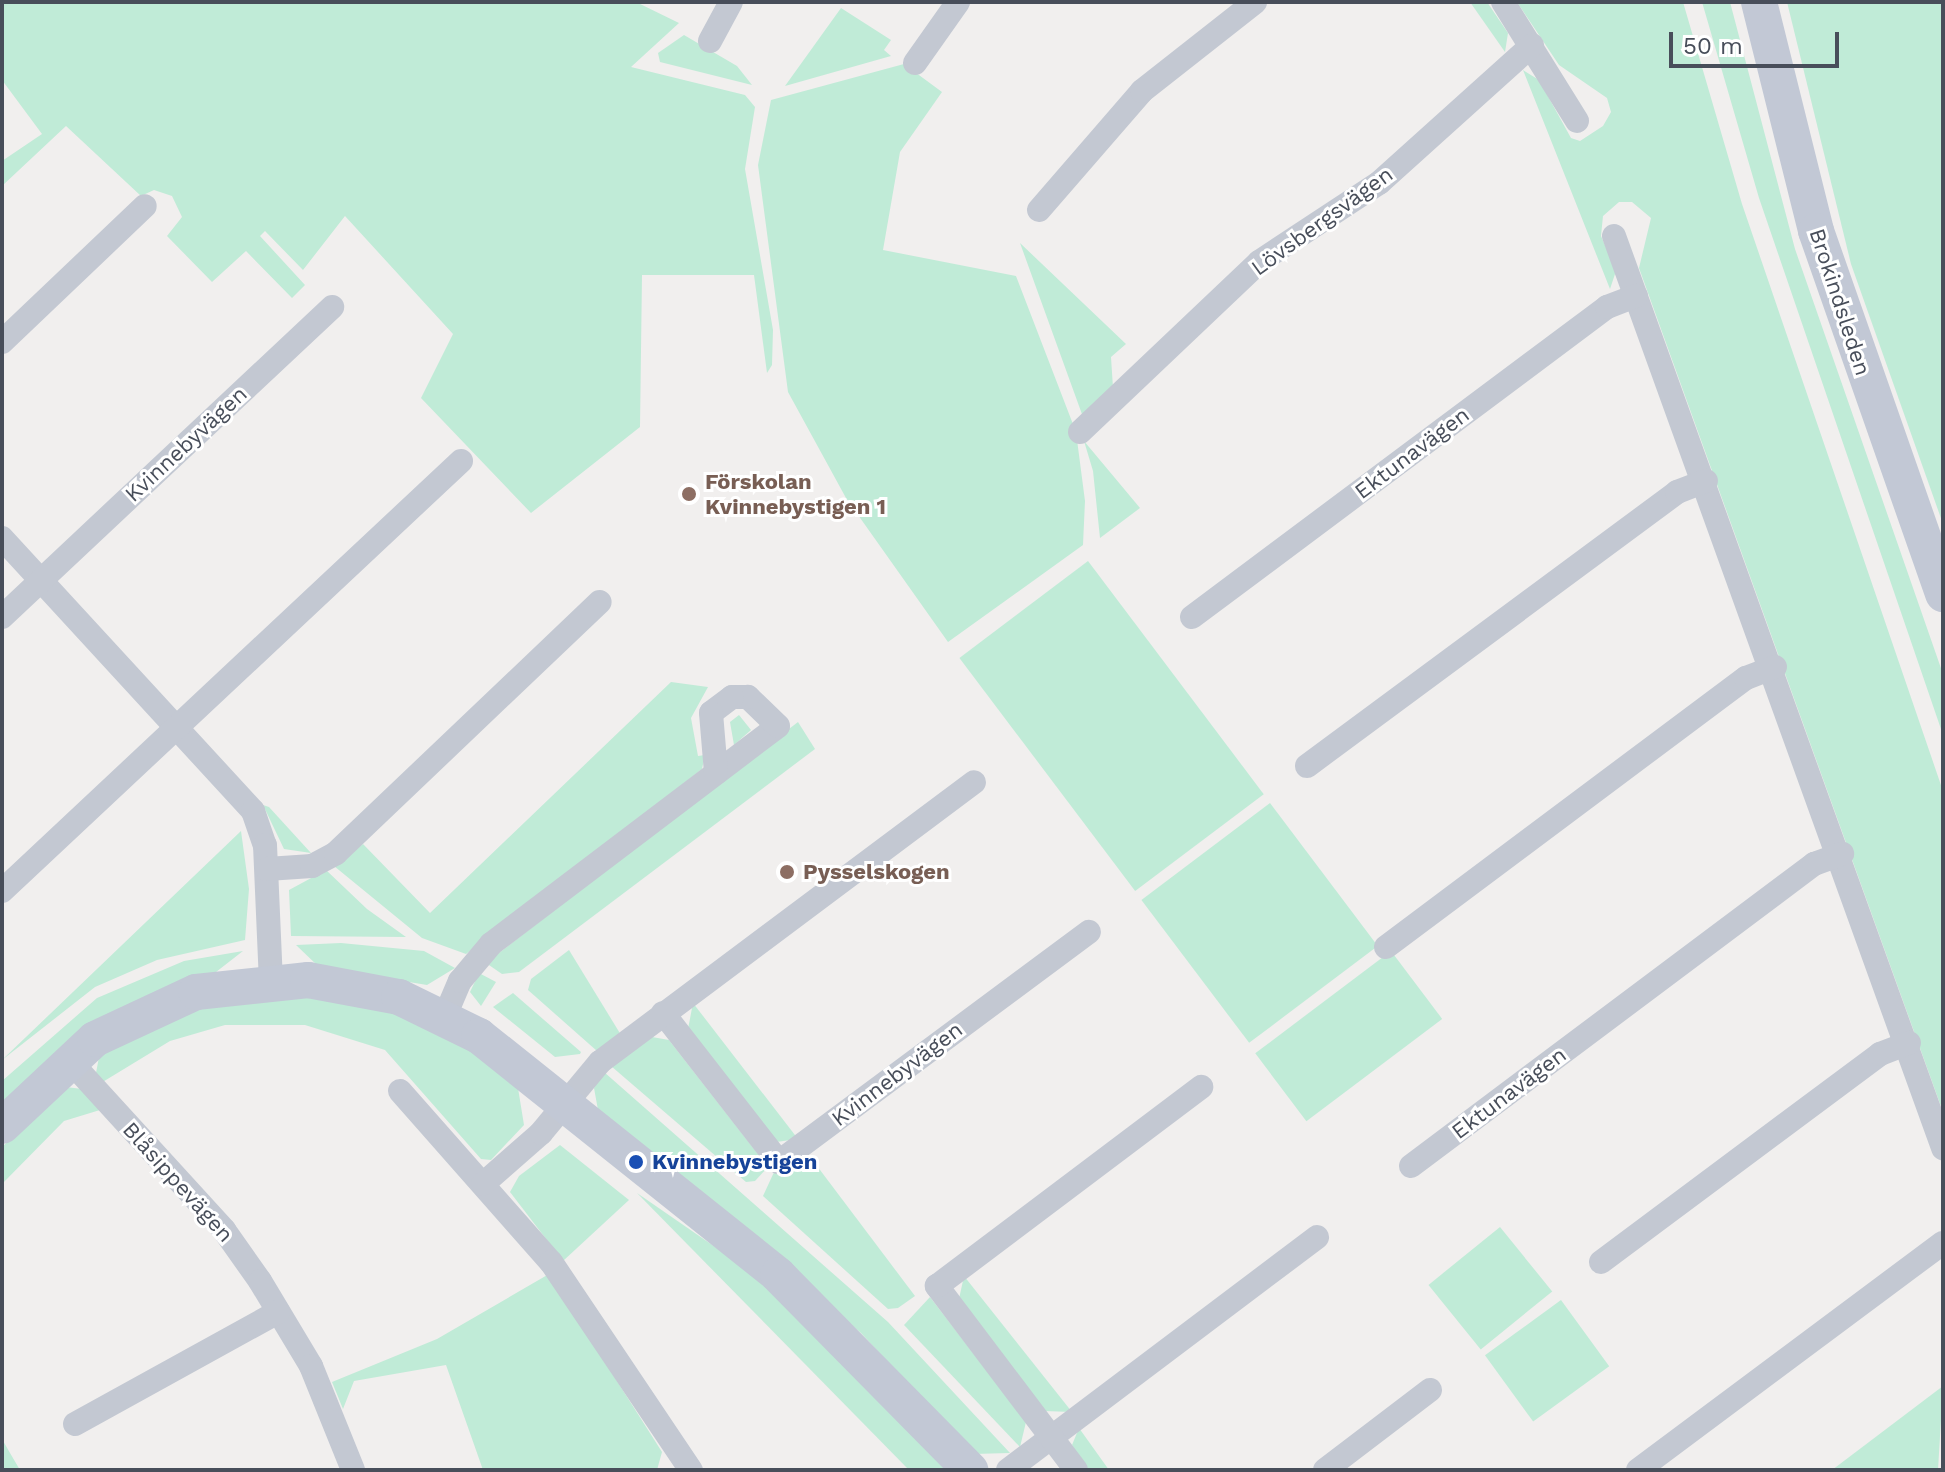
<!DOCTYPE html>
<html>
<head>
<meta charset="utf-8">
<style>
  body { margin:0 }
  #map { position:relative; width:1945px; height:1472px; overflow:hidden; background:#f1efee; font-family:"Work Sans",sans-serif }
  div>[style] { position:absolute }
  .green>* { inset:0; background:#c0ebd7; transform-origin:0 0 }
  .street>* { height:24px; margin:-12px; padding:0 12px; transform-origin:12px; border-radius:12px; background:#c3c8d2 }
  .secondary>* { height:36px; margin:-18px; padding:0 18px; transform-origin:18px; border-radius:18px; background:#c2c8d5 }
  .dots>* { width:22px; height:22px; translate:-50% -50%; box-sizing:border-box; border:4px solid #fff; border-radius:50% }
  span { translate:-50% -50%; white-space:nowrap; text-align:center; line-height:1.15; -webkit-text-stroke:6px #fff; paint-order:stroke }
  .street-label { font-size:22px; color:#484e5a }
  .education-label { font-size:22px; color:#785e54; font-weight:700 }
  .left { translate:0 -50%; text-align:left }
  .transit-label { font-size:22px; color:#164399; font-weight:700 }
  .frame { position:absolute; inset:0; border:4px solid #484e5a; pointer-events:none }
  .scale { position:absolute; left:1669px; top:32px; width:170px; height:36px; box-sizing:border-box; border:4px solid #484e5a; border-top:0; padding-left:10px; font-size:24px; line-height:28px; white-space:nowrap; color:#484e5a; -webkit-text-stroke:6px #fff; paint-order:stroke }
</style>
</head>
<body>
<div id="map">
  <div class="green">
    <div style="clip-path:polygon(2px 2px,636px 2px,679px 23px,631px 67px,745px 95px,755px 107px,745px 169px,773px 330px,772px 365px,767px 373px,754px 275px,642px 275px,640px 427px,531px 513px,421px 398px,453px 334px,345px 216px,303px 270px,265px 231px,260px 236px,305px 285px,292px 298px,246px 251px,212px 282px,167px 236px,182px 217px,172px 196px,154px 190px,141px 196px,66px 126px,2px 186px,2px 161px,42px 134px,2px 80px)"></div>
    <div style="clip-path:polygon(1470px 2px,1487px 2px,1508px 33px,1505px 52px)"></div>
    <div style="clip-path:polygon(1517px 2px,1683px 2px,1742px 204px,1943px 791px,1943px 1112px,1639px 268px,1651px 218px,1632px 202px,1619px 202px,1603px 216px,1601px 236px,1616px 271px,1610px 289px,1523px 70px,1539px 80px,1571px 138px,1580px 141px,1603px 126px,1611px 112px,1607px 98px,1559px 65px)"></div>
    <div style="clip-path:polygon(1702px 2px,1730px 2px,1795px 249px,1943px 674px,1943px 735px,1759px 198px)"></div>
    <div style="clip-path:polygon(1787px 2px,1943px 2px,1943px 524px,1851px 264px)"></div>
    <div style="clip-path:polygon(841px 8px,891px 40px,884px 50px,891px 56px,785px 86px)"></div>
    <div style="clip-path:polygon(684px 35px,737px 66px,752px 85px,660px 62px,658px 53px)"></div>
    <div style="clip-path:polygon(904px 64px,942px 92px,900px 152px,883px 250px,1016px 276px,1076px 432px,1085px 501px,1083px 545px,948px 642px,846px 498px,788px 392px,758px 165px,771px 100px)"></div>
    <div style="clip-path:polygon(1020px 243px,1126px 344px,1111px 357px,1113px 388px,1083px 417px)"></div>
    <div style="clip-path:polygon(1084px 441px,1140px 508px,1100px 538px,1093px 471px)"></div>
    <div style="left:1088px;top:561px;width:292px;height:161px;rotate:53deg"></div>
    <div style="clip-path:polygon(671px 682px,708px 687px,691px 718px,698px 756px,705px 755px,702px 769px,466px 954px,422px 938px,334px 866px,363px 844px,430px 913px)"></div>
    <div style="clip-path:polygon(739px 715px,751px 730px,734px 745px,730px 722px)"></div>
    <div style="clip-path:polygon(798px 722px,815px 749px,519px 972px,502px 974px,486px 963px)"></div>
    <div style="left:1270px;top:803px;width:179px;height:161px;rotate:53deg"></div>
    <div style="clip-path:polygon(263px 805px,269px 807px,311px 853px,284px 849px)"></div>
    <div style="clip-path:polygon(241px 831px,249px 889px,245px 940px,157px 960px,95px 987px,2px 1060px)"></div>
    <div style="clip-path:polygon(326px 870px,367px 909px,406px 937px,291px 936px,289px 890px)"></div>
    <div style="clip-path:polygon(341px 943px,424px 951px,455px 968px,427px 985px,319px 967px,296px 945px)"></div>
    <div style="clip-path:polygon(569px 950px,621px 1035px,597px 1051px,528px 990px,531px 979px)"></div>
    <div style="clip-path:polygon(243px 951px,216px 972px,122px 1007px,2px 1104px,2px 1081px,97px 998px,184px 961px)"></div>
    <div style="left:1391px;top:951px;width:85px;height:170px;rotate:53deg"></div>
    <div style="clip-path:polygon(479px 973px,496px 982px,481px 1006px,470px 992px)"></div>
    <div style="clip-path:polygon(513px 993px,581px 1052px,580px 1054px,555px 1057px,493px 1007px)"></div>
    <div style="clip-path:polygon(295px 994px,395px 1013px,465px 1047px,518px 1088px,524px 1125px,491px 1160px,481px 1159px,385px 1050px,305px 1025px,225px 1025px,170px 1041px,101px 1083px,96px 1073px,99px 1057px,178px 1014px,227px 1000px)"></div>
    <div style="clip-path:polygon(693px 1003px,798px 1139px,776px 1142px,688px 1029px)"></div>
    <div style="clip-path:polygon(652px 1037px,669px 1040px,768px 1167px,755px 1181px,746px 1182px,611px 1066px)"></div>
    <div style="clip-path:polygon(604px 1072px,888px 1322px,1010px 1453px,973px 1454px,861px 1333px,598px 1110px,594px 1088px)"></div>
    <div style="clip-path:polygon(66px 1087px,82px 1089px,100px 1110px,64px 1121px,2px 1184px,2px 1147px)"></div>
    <div style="clip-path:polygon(560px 1145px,629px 1200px,563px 1261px,510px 1192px,519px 1176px)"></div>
    <div style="clip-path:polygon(808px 1154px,915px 1296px,898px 1308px,888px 1309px,763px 1196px,775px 1170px)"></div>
    <div style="clip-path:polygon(637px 1193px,747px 1269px,952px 1470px,909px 1470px)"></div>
    <div style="left:1500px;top:1227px;width:83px;height:92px;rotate:51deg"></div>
    <div style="clip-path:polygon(549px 1274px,662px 1452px,657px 1470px,483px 1470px,446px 1365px,354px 1381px,343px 1409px,332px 1382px,437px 1339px)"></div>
    <div style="clip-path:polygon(964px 1276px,1072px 1412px,1044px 1411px,959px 1299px)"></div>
    <div style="clip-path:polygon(930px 1297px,1026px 1422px,1020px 1447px,904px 1325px)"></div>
    <div style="left:1561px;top:1300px;width:82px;height:94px;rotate:54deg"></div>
    <div style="clip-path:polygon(1943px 1386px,1938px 1470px,1832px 1470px)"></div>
    <div style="clip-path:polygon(1079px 1428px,1109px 1470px,1087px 1470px,1072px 1445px)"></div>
    <div style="clip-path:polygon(2px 1439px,10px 1453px,20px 1470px,2px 1470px)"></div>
  </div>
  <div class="street">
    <div style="left:1503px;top:2px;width:140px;rotate:58.1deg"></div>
    <div style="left:710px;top:41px;width:44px;rotate:-61.7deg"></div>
    <div style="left:915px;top:63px;width:75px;rotate:-54.8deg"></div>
    <div style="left:1039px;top:210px;width:157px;rotate:-49.1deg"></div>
    <div style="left:1142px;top:91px;width:144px;rotate:-38.2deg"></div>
    <div style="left:1614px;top:236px;width:970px;rotate:70.16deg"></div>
    <div style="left:2px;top:342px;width:197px;rotate:-43.6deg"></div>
    <div style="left:1080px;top:432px;width:247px;rotate:-43.5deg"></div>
    <div style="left:1259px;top:262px;width:144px;rotate:-33.4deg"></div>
    <div style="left:1379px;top:183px;width:206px;rotate:-42deg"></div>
    <div style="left:2px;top:538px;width:371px;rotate:47.4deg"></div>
    <div style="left:253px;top:811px;width:36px;rotate:71deg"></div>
    <div style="left:265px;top:845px;width:135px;rotate:87.5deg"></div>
    <div style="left:2px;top:617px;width:453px;rotate:-43.2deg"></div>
    <div style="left:1192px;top:617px;width:518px;rotate:-36.76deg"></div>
    <div style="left:1607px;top:307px;width:31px;rotate:-21deg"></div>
    <div style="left:1307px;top:766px;width:460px;rotate:-36.5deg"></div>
    <div style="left:1677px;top:492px;width:31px;rotate:-21deg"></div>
    <div style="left:267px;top:869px;width:45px;rotate:-3.8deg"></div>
    <div style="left:312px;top:866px;width:27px;rotate:-28deg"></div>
    <div style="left:336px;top:853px;width:364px;rotate:-43.6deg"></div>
    <div style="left:2px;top:891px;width:629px;rotate:-43.13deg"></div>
    <div style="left:1386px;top:947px;width:449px;rotate:-36.8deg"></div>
    <div style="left:1746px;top:678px;width:31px;rotate:-21deg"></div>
    <div style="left:663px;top:1013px;width:189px;rotate:52.1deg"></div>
    <div style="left:779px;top:1162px;width:386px;rotate:-36.6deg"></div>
    <div style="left:445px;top:1016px;width:38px;rotate:-67deg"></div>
    <div style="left:460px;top:981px;width:48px;rotate:-50deg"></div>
    <div style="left:491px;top:944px;width:360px;rotate:-37.2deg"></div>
    <div style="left:778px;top:726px;width:42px;rotate:-136deg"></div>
    <div style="left:748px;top:697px;width:16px;rotate:180deg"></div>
    <div style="left:732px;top:697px;width:26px;rotate:143deg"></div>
    <div style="left:711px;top:713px;width:60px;rotate:85.2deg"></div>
    <div style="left:69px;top:1060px;width:230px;rotate:47.6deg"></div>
    <div style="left:224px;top:1230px;width:62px;rotate:54.8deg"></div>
    <div style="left:260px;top:1281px;width:99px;rotate:59deg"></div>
    <div style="left:311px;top:1366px;width:112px;rotate:68deg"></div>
    <div style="left:400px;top:1091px;width:228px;rotate:48.6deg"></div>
    <div style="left:551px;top:1262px;width:251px;rotate:56.1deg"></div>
    <div style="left:1411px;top:1166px;width:504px;rotate:-36.85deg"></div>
    <div style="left:1814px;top:864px;width:30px;rotate:-20deg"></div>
    <div style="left:483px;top:1184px;width:77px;rotate:-41.3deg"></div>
    <div style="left:541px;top:1133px;width:92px;rotate:-50.3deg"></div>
    <div style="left:600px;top:1062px;width:467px;rotate:-36.8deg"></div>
    <div style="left:1601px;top:1262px;width:348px;rotate:-36.7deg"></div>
    <div style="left:1880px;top:1054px;width:31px;rotate:-21deg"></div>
    <div style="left:75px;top:1424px;width:232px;rotate:-28.9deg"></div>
    <div style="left:1008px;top:1470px;width:387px;rotate:-37deg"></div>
    <div style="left:1076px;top:1470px;width:231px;rotate:-127.1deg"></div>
    <div style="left:937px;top:1286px;width:331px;rotate:-37deg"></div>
    <div style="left:1325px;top:1470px;width:132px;rotate:-37.3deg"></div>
    <div style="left:1638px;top:1470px;width:380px;rotate:-36.7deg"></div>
  </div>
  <div class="secondary">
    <div style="left:1759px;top:2px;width:236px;rotate:76deg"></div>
    <div style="left:1816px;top:231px;width:385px;rotate:70.7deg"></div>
    <div style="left:2px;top:1126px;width:127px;rotate:-43.1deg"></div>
    <div style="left:95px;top:1039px;width:111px;rotate:-25deg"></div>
    <div style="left:196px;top:992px;width:113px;rotate:-6.1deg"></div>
    <div style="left:308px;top:980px;width:93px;rotate:10.6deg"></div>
    <div style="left:399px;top:997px;width:89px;rotate:26deg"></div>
    <div style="left:479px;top:1036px;width:383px;rotate:38.6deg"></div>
    <div style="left:778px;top:1275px;width:274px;rotate:45.4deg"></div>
  </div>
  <div class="dots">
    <div style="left:689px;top:494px;background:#8d6e63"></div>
    <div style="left:787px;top:872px;background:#8d6e63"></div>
    <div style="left:636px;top:1162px;background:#1a4fb4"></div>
  </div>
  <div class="street-label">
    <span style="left:1322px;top:221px;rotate:-36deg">Lövsbergsvägen</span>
    <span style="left:1840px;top:302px;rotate:72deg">Brokindsleden</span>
    <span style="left:186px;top:444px;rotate:-43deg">Kvinnebyvägen</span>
    <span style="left:1412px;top:453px;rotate:-37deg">Ektunavägen</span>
    <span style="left:897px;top:1074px;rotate:-37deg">Kvinnebyvägen</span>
    <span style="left:1509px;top:1093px;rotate:-37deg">Ektunavägen</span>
    <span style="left:178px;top:1182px;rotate:48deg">Blåsippevägen</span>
  </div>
  <div class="education-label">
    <span class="left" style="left:705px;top:494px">Förskolan<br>Kvinnebystigen 1</span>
    <span class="left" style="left:803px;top:872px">Pysselskogen</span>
  </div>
  <div class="transit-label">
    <span class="left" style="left:652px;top:1162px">Kvinnebystigen</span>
  </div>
  <div class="frame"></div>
  <div class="scale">50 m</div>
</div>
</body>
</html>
